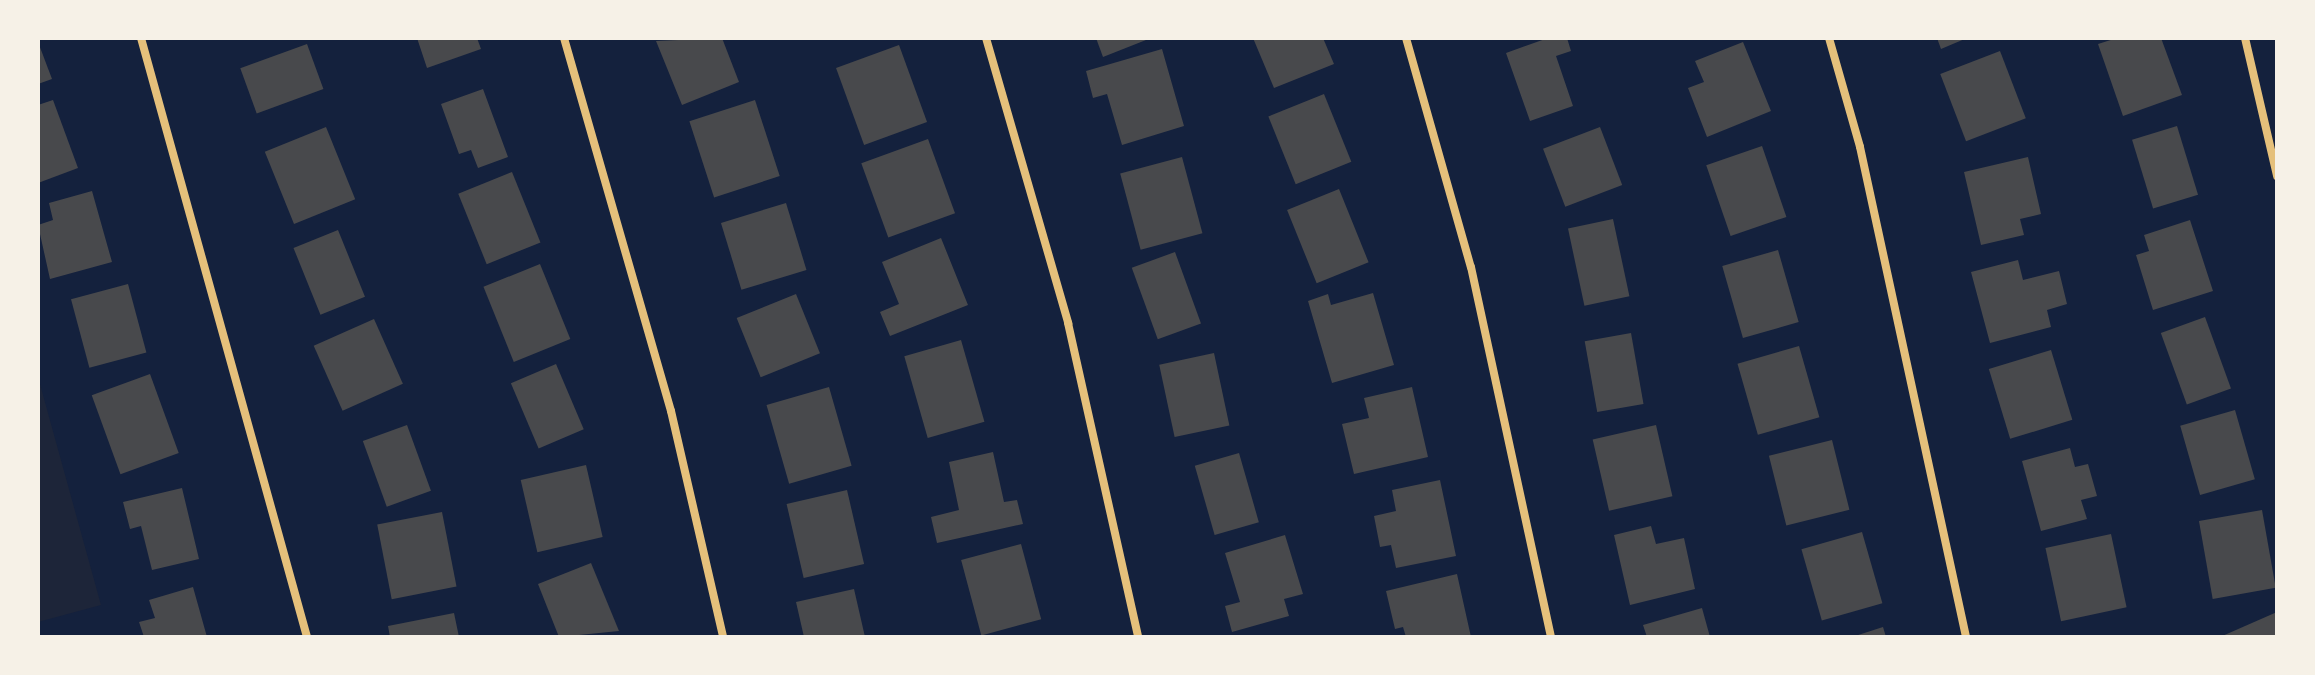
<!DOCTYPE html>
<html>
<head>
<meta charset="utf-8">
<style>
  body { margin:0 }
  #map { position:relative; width:2315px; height:675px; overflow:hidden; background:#14213d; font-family:"Asap Condensed",sans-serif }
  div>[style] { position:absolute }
  .green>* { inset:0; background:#1d2539 }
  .building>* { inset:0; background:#48494c; transform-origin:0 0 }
  .minor>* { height:8px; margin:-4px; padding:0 4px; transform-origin:4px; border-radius:4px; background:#e5c07b }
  span { translate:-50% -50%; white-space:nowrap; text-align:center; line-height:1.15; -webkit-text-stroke:7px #f6f1e7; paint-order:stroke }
  .frame { position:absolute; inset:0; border:40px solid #f6f1e7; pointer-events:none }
</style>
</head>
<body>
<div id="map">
  <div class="green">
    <div style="clip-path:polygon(38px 377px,101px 605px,38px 622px)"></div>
  </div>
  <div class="building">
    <div style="clip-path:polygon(417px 38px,477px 38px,481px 49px,427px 68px)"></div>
    <div style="clip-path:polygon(722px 38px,739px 82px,682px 105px,656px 41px)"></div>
    <div style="clip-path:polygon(1096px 38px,1145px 38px,1146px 40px,1103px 57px)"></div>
    <div style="clip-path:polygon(1253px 38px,1323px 38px,1334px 64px,1274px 88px)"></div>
    <div style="clip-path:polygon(1548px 38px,1567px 38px,1571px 51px,1556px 56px,1573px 106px,1530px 121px,1506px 53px)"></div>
    <div style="clip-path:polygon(1937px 38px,1967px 38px,1941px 49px)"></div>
    <div style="clip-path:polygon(2117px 38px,2161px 38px,2182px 95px,2123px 116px,2098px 44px)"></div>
    <div style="clip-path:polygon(38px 42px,52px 79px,38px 84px)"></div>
    <div style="clip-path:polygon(1743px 42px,1771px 111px,1707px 137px,1688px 88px,1704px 82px,1695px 61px)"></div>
    <div style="left:307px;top:44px;width:48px;height:71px;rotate:70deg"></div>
    <div style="left:899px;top:45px;width:82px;height:67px;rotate:70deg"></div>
    <div style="clip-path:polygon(1162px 49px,1184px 126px,1122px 145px,1107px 94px,1093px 98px,1086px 71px)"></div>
    <div style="left:2000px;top:51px;width:72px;height:64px;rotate:69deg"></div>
    <div style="clip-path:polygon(483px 89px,508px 157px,478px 168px,471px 150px,459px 154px,441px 104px)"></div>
    <div style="left:1324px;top:94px;width:73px;height:60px;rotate:68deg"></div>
    <div style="clip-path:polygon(53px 100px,78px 168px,38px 183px,38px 105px)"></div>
    <div style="left:755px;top:100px;width:80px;height:69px;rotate:72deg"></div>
    <div style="left:2177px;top:126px;width:72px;height:47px;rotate:73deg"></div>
    <div style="left:326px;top:127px;width:78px;height:66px;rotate:68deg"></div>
    <div style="left:1600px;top:127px;width:62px;height:61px;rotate:69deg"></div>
    <div style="left:928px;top:139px;width:79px;height:71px;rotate:70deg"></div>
    <div style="left:1762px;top:146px;width:75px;height:59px;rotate:71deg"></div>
    <div style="left:1182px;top:157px;width:79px;height:64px;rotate:75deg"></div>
    <div style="clip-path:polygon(2028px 157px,2041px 214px,2020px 219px,2024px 235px,1981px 245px,1964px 172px)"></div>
    <div style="left:512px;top:172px;width:76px;height:58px;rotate:68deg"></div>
    <div style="left:1339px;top:189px;width:79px;height:56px;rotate:68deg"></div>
    <div style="clip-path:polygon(92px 191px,112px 262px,50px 279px,38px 225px,53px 220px,49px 203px)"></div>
    <div style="left:786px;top:203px;width:70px;height:68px;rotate:73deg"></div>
    <div style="left:1613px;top:219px;width:79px;height:46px;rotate:78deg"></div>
    <div style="clip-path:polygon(2190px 220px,2213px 291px,2153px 310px,2136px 255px,2149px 251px,2144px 235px)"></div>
    <div style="left:338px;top:230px;width:72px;height:48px;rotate:68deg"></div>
    <div style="clip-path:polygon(941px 238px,968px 305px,890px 336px,880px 312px,899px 304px,882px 262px)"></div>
    <div style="left:1778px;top:250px;width:75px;height:58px;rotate:74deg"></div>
    <div style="left:1175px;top:252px;width:76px;height:46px;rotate:70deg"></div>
    <div style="clip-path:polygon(2018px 260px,2023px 280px,2059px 271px,2067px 304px,2047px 310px,2051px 327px,1990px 343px,1971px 272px)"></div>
    <div style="left:540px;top:264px;width:81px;height:61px;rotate:68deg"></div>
    <div style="left:128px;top:284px;width:71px;height:59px;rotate:75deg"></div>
    <div style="clip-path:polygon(1373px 293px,1394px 365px,1332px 383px,1308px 301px,1328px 294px,1331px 305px)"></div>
    <div style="left:796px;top:294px;width:64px;height:64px;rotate:68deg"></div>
    <div style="left:2205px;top:317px;width:76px;height:47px;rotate:70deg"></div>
    <div style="left:374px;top:319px;width:71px;height:66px;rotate:66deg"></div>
    <div style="left:1631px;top:333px;width:72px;height:47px;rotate:80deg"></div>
    <div style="left:961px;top:340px;width:85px;height:59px;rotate:74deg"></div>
    <div style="left:1799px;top:346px;width:74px;height:64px;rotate:74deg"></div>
    <div style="left:2051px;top:350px;width:73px;height:65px;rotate:73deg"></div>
    <div style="left:1214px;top:353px;width:74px;height:56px;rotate:78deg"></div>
    <div style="left:556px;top:364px;width:71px;height:49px;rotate:67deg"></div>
    <div style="left:150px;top:374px;width:84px;height:62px;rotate:70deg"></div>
    <div style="left:829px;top:387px;width:82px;height:65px;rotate:74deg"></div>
    <div style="clip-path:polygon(1412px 387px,1428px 457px,1354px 474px,1342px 424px,1369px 418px,1364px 398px)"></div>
    <div style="left:2235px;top:410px;width:72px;height:57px;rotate:74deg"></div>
    <div style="left:407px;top:425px;width:70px;height:47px;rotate:70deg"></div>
    <div style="left:1656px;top:425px;width:73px;height:65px;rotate:77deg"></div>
    <div style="left:1832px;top:440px;width:72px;height:65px;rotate:76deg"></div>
    <div style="clip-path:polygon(2070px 448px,2075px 467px,2088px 464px,2097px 496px,2081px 500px,2087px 519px,2041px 531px,2022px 461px)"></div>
    <div style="clip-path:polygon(993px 452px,1004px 502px,1017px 500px,1023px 524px,937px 543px,931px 517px,959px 510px,949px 462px)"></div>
    <div style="left:1239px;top:453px;width:72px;height:46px;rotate:74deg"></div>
    <div style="left:586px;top:465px;width:74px;height:67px;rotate:77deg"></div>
    <div style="clip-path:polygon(1440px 480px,1456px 556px,1396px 568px,1391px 545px,1380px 547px,1374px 516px,1396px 511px,1392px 490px)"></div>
    <div style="clip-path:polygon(182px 488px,199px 559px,152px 570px,141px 526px,130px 529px,123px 502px)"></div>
    <div style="left:847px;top:490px;width:76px;height:62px;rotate:77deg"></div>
    <div style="left:2262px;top:510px;width:79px;height:64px;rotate:80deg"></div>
    <div style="left:442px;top:512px;width:76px;height:66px;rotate:79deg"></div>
    <div style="clip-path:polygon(1651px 526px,1656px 544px,1684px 538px,1695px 589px,1630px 605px,1614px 535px)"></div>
    <div style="left:1862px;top:532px;width:74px;height:63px;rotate:74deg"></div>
    <div style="left:2111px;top:534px;width:75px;height:67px;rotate:78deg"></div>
    <div style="clip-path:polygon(1285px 535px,1303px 594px,1284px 599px,1289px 616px,1232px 632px,1225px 606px,1240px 602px,1225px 553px)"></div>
    <div style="left:1021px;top:544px;width:78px;height:62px;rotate:75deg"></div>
    <div style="clip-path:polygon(591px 563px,619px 631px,559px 637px,538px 584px)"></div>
    <div style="clip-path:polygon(1457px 574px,1471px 637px,1406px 637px,1403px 627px,1395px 629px,1386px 591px)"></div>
    <div style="clip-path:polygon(193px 587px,207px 637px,144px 637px,139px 622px,155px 618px,149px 600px)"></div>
    <div style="clip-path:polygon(854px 589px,865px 637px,804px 637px,796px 602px)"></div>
    <div style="clip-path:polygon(1702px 608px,1710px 637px,1647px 637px,1643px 625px)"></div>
    <div style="clip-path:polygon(2277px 612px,2277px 637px,2220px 637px)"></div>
    <div style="clip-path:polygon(454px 613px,459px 637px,390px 637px,388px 626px)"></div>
    <div style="clip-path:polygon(1883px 627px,1886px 637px,1855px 637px,1855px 636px)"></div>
  </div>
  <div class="minor">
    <div style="left:141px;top:38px;width:622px;rotate:74.51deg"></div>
    <div style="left:564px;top:38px;width:388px;rotate:74deg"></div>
    <div style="left:671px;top:411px;width:232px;rotate:77deg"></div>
    <div style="left:986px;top:38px;width:297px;rotate:73.9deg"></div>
    <div style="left:1068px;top:323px;width:322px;rotate:77.4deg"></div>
    <div style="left:1406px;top:38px;width:238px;rotate:74.2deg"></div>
    <div style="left:1471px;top:267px;width:379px;rotate:77.8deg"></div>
    <div style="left:1829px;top:38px;width:113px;rotate:74.1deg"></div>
    <div style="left:1860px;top:147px;width:501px;rotate:77.79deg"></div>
    <div style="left:2245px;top:38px;width:142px;rotate:76.9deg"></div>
  </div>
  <div class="frame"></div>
</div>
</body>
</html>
